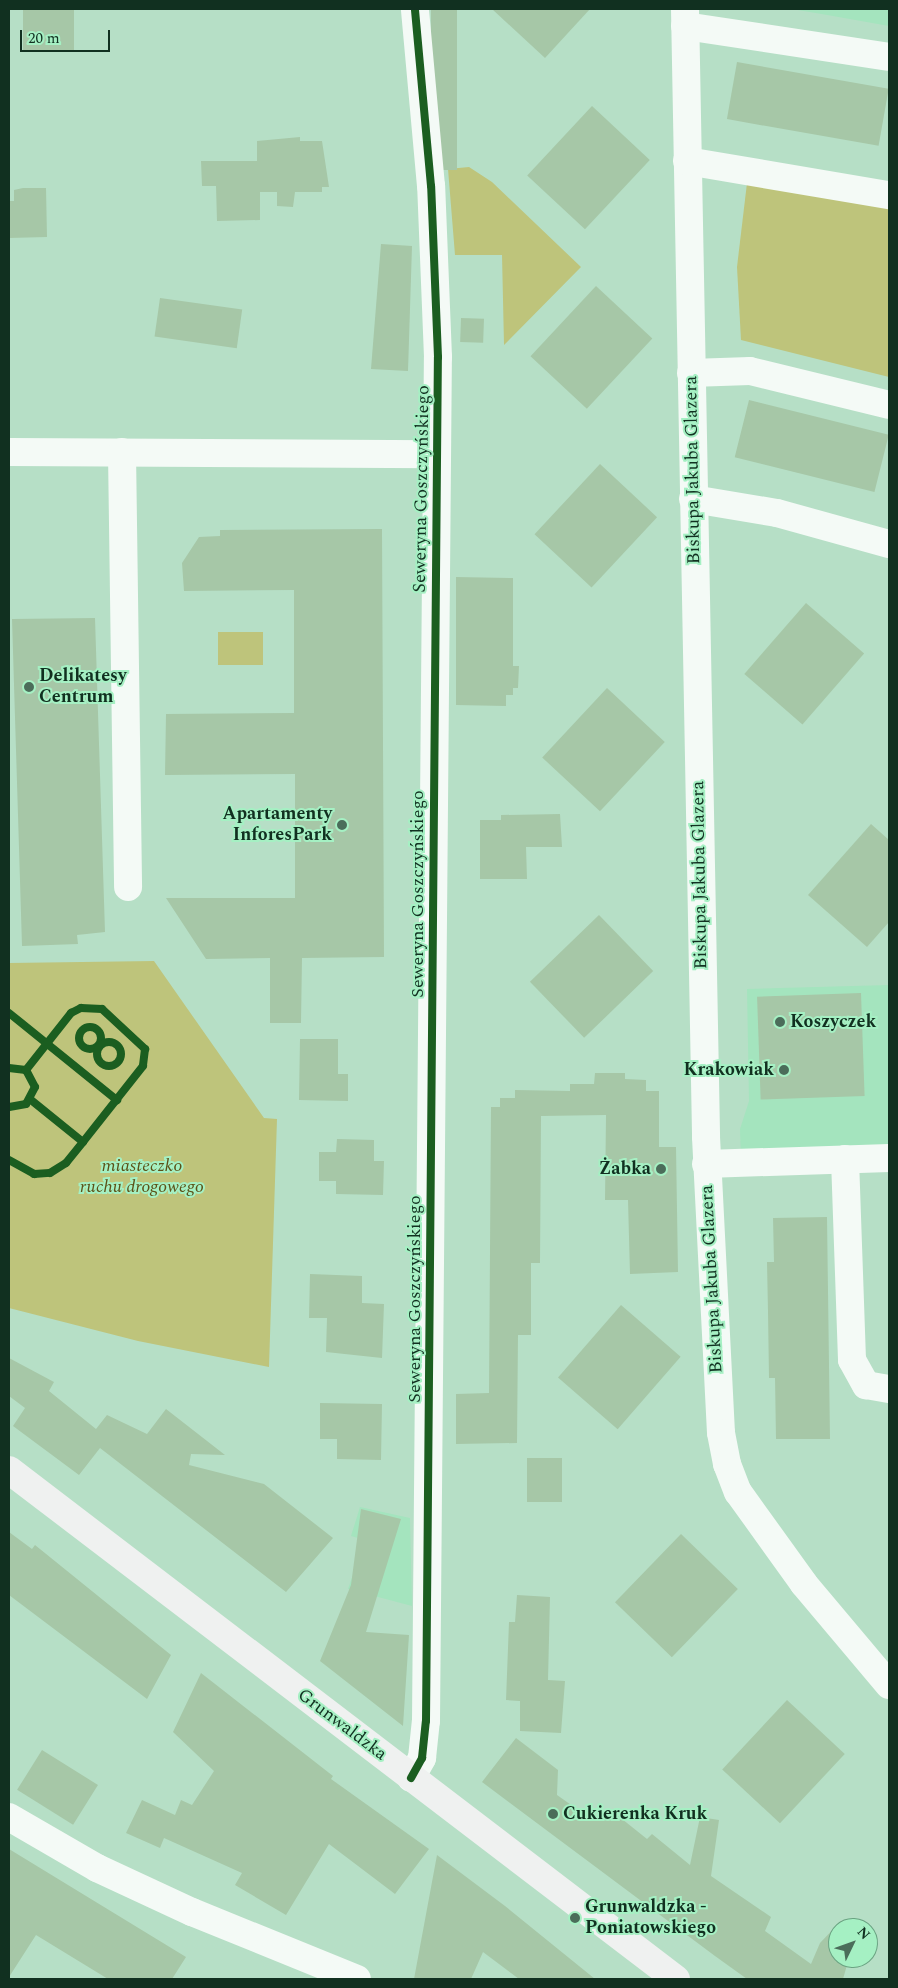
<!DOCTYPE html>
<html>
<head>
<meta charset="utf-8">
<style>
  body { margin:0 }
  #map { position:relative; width:898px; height:1988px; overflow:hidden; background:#b6dfc6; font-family:Spectral,serif }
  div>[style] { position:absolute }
  .built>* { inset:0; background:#a4e4be }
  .green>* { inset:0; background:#bec47b; transform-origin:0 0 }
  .building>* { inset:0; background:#a6c7a7; transform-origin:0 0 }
  .minor>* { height:28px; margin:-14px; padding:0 14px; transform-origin:14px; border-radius:14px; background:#f4faf6 }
  .major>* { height:28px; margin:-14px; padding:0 14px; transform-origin:14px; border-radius:14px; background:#eff1f0 }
  .cycleway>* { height:8px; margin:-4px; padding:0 4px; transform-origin:4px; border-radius:4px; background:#1b5e20 }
  .cycleway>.ring { margin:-4px; padding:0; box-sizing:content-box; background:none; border:8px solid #1b5e20; border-radius:50% }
  .dots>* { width:14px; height:14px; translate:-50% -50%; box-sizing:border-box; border:2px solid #a5f0c3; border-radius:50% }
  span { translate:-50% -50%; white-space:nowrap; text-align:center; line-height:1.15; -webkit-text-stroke:4px #a5f0c3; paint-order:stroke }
  .street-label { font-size:18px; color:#113020 }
  .poi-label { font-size:18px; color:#113020; font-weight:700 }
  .left { translate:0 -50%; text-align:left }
  .right { translate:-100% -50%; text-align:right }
  .park-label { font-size:18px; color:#5c5117; font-style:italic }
  .frame { position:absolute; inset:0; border:10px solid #113020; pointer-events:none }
  .north { position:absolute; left:828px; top:1918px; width:50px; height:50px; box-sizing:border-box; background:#a5f0c3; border:1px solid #6aa382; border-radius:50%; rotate:48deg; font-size:14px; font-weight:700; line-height:20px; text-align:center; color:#113020 }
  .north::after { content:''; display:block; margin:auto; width:18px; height:22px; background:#4b6d5a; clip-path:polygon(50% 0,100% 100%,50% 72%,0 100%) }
  .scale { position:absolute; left:20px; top:30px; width:90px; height:22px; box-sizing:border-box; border:2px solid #113020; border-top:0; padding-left:6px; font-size:15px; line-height:18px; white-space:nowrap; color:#113020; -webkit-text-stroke:4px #a5f0c3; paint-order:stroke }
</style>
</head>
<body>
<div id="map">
  <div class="built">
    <div style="clip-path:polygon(792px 9px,889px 9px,889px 26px,833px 16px)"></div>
    <div style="clip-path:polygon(889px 985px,889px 1157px,741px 1161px,740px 1129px,749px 1101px,747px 989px)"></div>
    <div style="clip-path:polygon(360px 1507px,410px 1518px,412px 1606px,348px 1589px,365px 1540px,351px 1536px)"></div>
  </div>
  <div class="green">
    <div style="clip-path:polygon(469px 167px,492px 182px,581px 267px,504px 345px,502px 255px,455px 255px,448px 169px)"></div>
    <div style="clip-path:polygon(747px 183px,889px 208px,889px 377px,741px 340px,737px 267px)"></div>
    <div style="left:218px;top:632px;width:45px;height:33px"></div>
    <div style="clip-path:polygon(154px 961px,264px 1118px,277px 1119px,269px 1367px,138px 1341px,9px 1308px,9px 963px)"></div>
  </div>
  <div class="building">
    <div style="left:23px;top:9px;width:51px;height:41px"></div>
    <div style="left:431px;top:9px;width:26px;height:161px"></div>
    <div style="clip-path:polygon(492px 9px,590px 9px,545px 58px)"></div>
    <div style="left:737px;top:62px;width:154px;height:58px;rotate:10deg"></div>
    <div style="left:592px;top:106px;width:79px;height:95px;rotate:43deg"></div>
    <div style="clip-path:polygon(300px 137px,300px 141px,322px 141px,329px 187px,322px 187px,322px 192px,295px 192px,293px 207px,277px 206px,277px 192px,260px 192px,260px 220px,217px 221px,216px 186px,202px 186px,201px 161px,257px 161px,257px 141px)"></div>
    <div style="clip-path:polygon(23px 188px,46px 188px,47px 237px,9px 238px,9px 201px,14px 201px,14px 190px)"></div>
    <div style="clip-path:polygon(381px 244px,412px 246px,408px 371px,371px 369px)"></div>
    <div style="left:596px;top:286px;width:77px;height:96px;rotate:43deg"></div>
    <div style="left:160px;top:298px;width:83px;height:39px;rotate:8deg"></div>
    <div style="left:461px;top:318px;width:23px;height:24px;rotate:2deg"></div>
    <div style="left:749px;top:400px;width:144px;height:59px;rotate:14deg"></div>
    <div style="left:600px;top:464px;width:78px;height:96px;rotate:43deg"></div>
    <div style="clip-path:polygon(382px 529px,384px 957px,302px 958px,301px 1023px,270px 1023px,270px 958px,206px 959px,166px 898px,295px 898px,295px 774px,165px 775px,166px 714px,294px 713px,294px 590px,184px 591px,182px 563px,199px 537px,220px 536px,220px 530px)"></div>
    <div style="clip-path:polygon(456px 577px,513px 578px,513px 666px,519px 666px,518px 688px,513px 688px,513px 695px,506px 695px,506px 706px,456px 705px)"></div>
    <div style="left:806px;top:603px;width:77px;height:94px;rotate:41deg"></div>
    <div style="clip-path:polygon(95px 618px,105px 932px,77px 935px,78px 944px,22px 946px,12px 619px)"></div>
    <div style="left:607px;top:688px;width:79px;height:95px;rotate:43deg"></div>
    <div style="clip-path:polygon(560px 814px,562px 847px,526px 847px,527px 879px,480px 879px,480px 820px,501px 820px,501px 815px)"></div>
    <div style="clip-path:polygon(871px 824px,889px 840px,889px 922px,867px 947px,808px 895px)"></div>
    <div style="left:599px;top:915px;width:78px;height:96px;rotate:46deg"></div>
    <div style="left:861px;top:993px;width:103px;height:104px;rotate:88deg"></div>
    <div style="clip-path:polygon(300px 1039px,338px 1039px,338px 1074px,348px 1074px,348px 1101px,299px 1100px)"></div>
    <div style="clip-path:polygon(595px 1073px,625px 1073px,625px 1079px,646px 1080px,646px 1091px,659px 1091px,659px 1147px,676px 1147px,678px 1272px,630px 1274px,628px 1200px,605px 1200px,606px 1115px,541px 1116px,540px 1263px,531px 1263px,531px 1335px,518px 1335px,517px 1443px,456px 1444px,456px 1394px,489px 1393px,491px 1107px,500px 1107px,500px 1098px,515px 1098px,515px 1090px,570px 1091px,570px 1084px,594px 1084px)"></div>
    <div style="clip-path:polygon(337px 1139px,374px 1140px,374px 1161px,384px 1161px,383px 1195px,336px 1194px,336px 1181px,319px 1181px,319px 1152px,336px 1152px)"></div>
    <div style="clip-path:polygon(827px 1217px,830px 1439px,776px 1439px,775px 1378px,769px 1378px,768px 1312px,767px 1262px,774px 1262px,773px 1218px)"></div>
    <div style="clip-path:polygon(310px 1274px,362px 1276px,362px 1303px,384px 1304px,382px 1358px,326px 1352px,327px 1318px,309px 1318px)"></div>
    <div style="left:621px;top:1305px;width:79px;height:96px;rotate:41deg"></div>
    <div style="clip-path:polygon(9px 1358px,54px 1382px,49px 1391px,96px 1429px,107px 1415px,147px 1434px,166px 1409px,225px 1455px,191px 1454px,189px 1465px,264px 1484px,333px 1538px,286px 1592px,100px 1448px,79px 1475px,13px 1426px,25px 1408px,9px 1396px)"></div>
    <div style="clip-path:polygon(320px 1403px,382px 1404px,381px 1460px,337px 1459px,337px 1439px,320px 1439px)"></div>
    <div style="left:527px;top:1458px;width:35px;height:44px"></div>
    <div style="clip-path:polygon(361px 1509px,401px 1519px,366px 1632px,409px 1635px,403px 1726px,320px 1661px,351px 1585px)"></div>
    <div style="clip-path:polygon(9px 1532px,32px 1549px,35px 1545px,171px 1655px,147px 1699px,9px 1595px)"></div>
    <div style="left:681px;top:1534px;width:79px;height:95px;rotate:44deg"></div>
    <div style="clip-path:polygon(517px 1595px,550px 1597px,548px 1680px,565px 1681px,561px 1733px,520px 1731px,520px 1701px,506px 1700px,509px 1622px,515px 1622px)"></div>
    <div style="clip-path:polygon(201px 1673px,333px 1776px,331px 1779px,429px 1849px,395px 1894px,329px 1844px,286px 1915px,235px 1885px,242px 1873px,164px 1838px,160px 1848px,126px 1833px,142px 1800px,175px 1815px,181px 1800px,192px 1805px,214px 1771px,173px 1732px)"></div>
    <div style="left:787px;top:1700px;width:79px;height:95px;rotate:43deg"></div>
    <div style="clip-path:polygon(516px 1738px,558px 1770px,557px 1795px,594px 1821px,612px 1811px,647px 1839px,652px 1834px,690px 1865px,700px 1817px,719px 1820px,711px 1876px,771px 1917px,765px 1931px,811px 1964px,820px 1943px,841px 1921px,856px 1928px,838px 1928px,838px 1958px,849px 1958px,843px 1979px,747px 1979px,715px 1956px,482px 1782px)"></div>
    <div style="left:42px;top:1750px;width:66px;height:47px;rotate:32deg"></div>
    <div style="clip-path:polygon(9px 1849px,186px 1957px,172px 1979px,108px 1979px,36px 1935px,9px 1977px)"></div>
    <div style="clip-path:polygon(437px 1855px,505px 1906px,595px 1979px,519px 1979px,483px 1952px,471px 1979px,414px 1979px)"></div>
  </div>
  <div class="minor">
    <div style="left:685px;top:9px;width:1128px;rotate:88.93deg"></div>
    <div style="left:706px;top:1137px;width:296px;rotate:87.1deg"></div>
    <div style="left:721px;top:1433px;width:32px;rotate:79deg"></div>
    <div style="left:727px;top:1464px;width:30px;rotate:69deg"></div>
    <div style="left:738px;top:1492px;width:113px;rotate:54.3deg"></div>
    <div style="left:804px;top:1584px;width:132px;rotate:49.9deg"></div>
    <div style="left:685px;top:26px;width:206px;rotate:8.6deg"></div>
    <div style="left:687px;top:161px;width:205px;rotate:9.6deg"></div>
    <div style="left:691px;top:373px;width:59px;rotate:-1.9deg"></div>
    <div style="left:750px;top:371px;width:143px;rotate:13.7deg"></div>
    <div style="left:9px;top:452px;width:427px;rotate:0.3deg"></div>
    <div style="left:122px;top:452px;width:435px;rotate:89.2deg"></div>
    <div style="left:693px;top:499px;width:85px;rotate:9.5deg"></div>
    <div style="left:777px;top:513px;width:116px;rotate:15.5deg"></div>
    <div style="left:845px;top:1159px;width:201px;rotate:88deg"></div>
    <div style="left:852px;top:1360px;width:29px;rotate:61deg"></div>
    <div style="left:866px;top:1385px;width:23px;rotate:10deg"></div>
    <div style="left:706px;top:1164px;width:183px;rotate:-1.9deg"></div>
    <div style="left:411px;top:1778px;width:23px;rotate:-61deg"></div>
    <div style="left:422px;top:1758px;width:37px;rotate:-84deg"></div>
    <div style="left:426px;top:1721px;width:1364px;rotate:-89.5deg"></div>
    <div style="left:438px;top:357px;width:171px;rotate:-92.3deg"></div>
    <div style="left:431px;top:186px;width:178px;rotate:-95.2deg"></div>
    <div style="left:9px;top:1817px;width:102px;rotate:30.1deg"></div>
    <div style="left:97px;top:1868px;width:105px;rotate:24.9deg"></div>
    <div style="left:192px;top:1912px;width:178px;rotate:22.1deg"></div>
  </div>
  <div class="major">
    <div style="left:9px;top:1470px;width:839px;rotate:37.35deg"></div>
  </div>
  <div class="cycleway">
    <div style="left:9px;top:1013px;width:139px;rotate:38.9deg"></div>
    <div class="ring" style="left:79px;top:1027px;width:14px;height:14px"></div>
    <div class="ring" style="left:97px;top:1042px;width:16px;height:16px"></div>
    <div style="left:9px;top:1068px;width:17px;rotate:7deg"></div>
    <div style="left:26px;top:1070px;width:19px;rotate:62deg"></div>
    <div style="left:35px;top:1087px;width:19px;rotate:118deg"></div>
    <div style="left:26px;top:1104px;width:17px;rotate:170deg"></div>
    <div style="left:26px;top:1070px;width:73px;rotate:-51.7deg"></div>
    <div style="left:71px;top:1013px;width:11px;rotate:-27deg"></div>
    <div style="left:81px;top:1008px;width:21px;rotate:3deg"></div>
    <div style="left:102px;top:1009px;width:59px;rotate:42.9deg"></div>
    <div style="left:145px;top:1049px;width:17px;rotate:97deg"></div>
    <div style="left:143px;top:1066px;width:97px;rotate:128.3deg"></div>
    <div style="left:83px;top:1142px;width:67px;rotate:-141.1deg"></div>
    <div style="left:9px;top:1160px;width:29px;rotate:29deg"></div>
    <div style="left:34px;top:1174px;width:16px;rotate:-4deg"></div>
    <div style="left:50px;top:1173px;width:19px;rotate:-32deg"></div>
    <div style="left:66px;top:1163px;width:27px;rotate:-51deg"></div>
    <div style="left:411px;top:1778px;width:23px;rotate:-61deg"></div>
    <div style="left:422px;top:1758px;width:37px;rotate:-84deg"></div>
    <div style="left:426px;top:1721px;width:1364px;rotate:-89.5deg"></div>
    <div style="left:438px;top:357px;width:171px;rotate:-92.3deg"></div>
    <div style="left:431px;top:186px;width:178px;rotate:-95.2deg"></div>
  </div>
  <div class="dots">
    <div style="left:29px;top:687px;background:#4b6d5a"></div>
    <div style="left:342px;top:825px;background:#4b6d5a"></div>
    <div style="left:780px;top:1022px;background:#4b6d5a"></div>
    <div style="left:784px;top:1070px;background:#4b6d5a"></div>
    <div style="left:661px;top:1169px;background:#4b6d5a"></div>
    <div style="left:553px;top:1814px;background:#4b6d5a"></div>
    <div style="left:575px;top:1918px;background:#4b6d5a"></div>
  </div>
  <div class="street-label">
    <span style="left:693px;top:470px;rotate:-91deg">Biskupa Jakuba Glazera</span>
    <span style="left:422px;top:489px;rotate:-89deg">Seweryna Goszczyńskiego</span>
    <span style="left:700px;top:875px;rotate:-91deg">Biskupa Jakuba Glazera</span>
    <span style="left:418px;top:894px;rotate:-90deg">Seweryna Goszczyńskiego</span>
    <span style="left:712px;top:1279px;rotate:-93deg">Biskupa Jakuba Glazera</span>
    <span style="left:415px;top:1299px;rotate:-90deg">Seweryna Goszczyńskiego</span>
    <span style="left:342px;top:1725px;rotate:37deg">Grunwaldzka</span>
  </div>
  <div class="poi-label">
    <span class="left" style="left:39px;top:687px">Delikatesy<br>Centrum</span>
    <span class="right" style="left:332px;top:825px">Apartamenty<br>InforesPark</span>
    <span class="left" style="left:790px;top:1022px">Koszyczek</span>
    <span class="right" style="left:774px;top:1070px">Krakowiak</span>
    <span class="right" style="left:651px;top:1169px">Żabka</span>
    <span class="left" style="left:563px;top:1814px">Cukierenka Kruk</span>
    <span class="left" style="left:585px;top:1918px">Grunwaldzka -<br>Poniatowskiego</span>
  </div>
  <div class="park-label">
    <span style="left:142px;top:1177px">miasteczko<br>ruchu drogowego</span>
  </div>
  <div class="frame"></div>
  <div class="north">N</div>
  <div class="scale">20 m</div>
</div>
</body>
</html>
